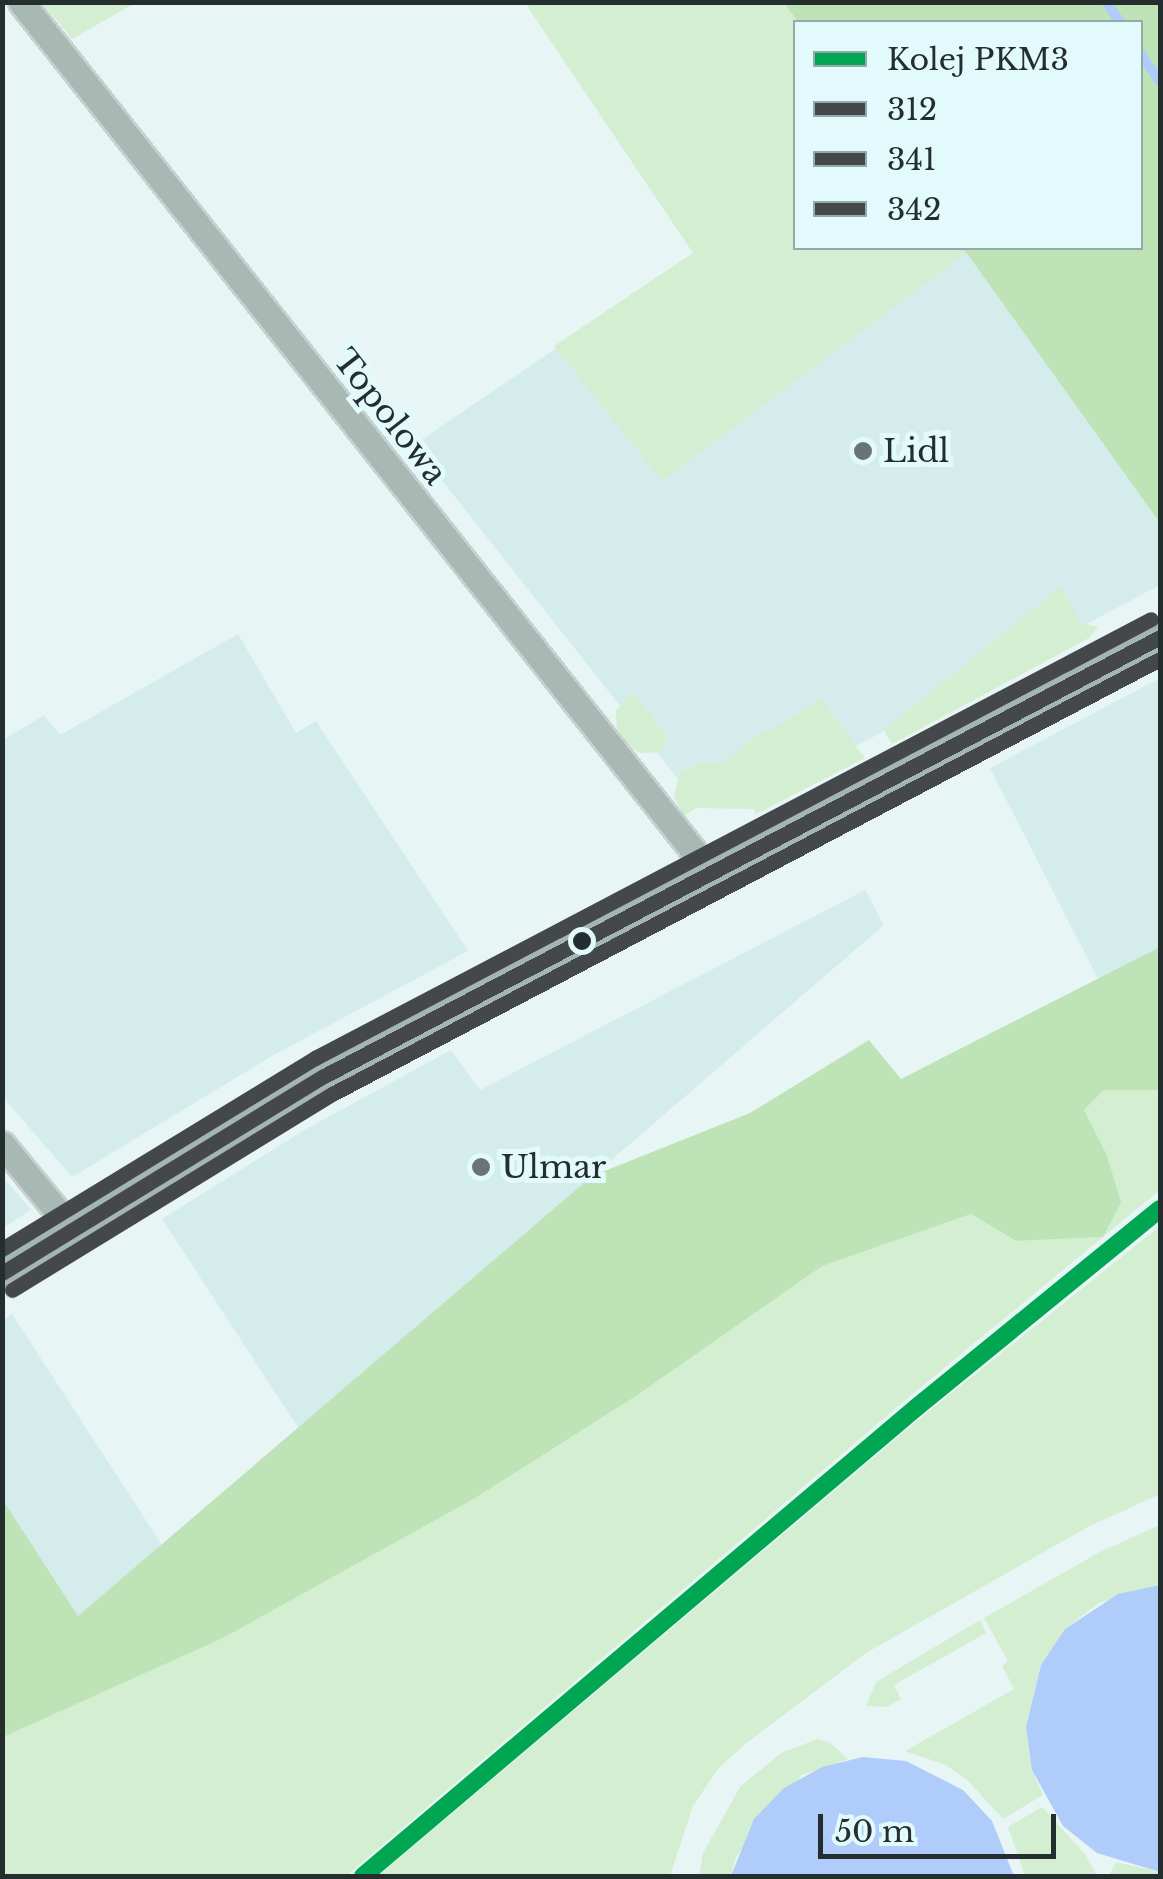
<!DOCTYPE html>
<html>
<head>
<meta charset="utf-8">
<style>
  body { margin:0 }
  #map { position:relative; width:1163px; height:1879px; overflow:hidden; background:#e8f5f5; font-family:"Libre Baskerville",serif }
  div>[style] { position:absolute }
  .built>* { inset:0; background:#d5eced }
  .green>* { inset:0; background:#d4eed2 }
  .forest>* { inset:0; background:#bde3b6 }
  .water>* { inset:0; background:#afccfa }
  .stream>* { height:10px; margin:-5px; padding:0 5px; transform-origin:5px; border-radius:5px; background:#afccfa }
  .roads { filter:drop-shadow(2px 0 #c6d0d0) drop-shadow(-2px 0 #c6d0d0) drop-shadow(0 2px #c6d0d0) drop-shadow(0 -2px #c6d0d0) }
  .minor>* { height:25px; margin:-12.5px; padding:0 12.5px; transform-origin:12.5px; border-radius:12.5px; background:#a8b9b4 }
  .secondary>* { height:35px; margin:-17.5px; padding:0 17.5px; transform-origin:17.5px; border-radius:17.5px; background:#a4b6b2 }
  .bus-1>* { height:15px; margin:-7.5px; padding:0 7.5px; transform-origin:7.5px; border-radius:7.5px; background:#45484a }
  .bus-2>* { height:15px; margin:-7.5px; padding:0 7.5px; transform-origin:7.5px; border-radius:7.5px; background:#45484a }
  .bus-3>* { height:15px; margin:-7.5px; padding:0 7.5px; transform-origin:7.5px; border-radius:7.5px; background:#45484a }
  .rail-1>* { height:18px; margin:-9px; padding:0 9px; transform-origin:9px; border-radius:9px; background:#00a651 }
  .dots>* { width:28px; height:28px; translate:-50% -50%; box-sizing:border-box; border:5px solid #e2fafb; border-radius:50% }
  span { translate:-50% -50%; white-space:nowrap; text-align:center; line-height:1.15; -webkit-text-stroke:10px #e2fafb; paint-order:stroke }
  .street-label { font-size:32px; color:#252e2e }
  .poi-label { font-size:32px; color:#252e2e }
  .left { translate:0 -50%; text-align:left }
  .frame { position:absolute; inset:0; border:5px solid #252e2e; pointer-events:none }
  .legend { position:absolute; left:793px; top:20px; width:350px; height:230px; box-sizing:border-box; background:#e2fafb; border:2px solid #96a8a9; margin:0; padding:12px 18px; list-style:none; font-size:30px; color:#252e2e }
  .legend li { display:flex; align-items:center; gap:20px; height:50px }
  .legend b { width:50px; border:2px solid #96a8a9 }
  .scale { position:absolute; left:818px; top:1814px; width:238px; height:45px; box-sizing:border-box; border:5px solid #252e2e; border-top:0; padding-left:12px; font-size:30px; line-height:35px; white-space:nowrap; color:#252e2e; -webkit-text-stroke:8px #e2fafb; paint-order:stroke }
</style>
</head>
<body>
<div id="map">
  <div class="built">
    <div style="clip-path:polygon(796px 248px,963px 248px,1160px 523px,1160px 585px,858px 745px,681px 783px,414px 445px,694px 254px)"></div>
    <div style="clip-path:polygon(238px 634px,296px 733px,316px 721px,468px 951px,272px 1056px,72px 1177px,3px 1097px,3px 740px,44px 715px,60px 735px)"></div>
    <div style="clip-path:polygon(1160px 678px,1160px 947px,1098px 979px,990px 768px)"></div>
    <div style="clip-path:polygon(865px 890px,884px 925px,299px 1429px,162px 1219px,306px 1129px,451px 1050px,480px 1090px)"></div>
    <div style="clip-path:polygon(3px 1177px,31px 1210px,3px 1228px,2px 1228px)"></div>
    <div style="clip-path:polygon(12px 1314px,162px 1545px,78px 1616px,3px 1500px,3px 1320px)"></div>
  </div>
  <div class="green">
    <div style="clip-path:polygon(42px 3px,135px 3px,72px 39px)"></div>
    <div style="clip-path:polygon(525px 3px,784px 3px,798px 22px,796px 248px,963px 248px,967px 252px,662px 481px,554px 346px,693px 253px)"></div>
    <div style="clip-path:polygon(1061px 587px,1081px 623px,1098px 627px,1089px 638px,892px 744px,884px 730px)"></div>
    <div style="clip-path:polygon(632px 693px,667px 735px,661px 752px,641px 753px,629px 747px,617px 731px,616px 711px)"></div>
    <div style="clip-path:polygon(821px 699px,865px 758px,756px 814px,754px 809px,696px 808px,684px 816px,674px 797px,680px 773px,699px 763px,723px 763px,764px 730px,767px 733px)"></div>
    <div style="clip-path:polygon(1104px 1090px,1160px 1090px,1160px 1190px,1103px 1237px,909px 1397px,346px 1876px,3px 1876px,2px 1737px,223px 1638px,477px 1497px,636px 1396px,821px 1266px,971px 1214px,1016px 1241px,1103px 1237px,1106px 1153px,1084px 1110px)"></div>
    <div style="clip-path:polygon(1160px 1226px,1160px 1494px,1088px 1527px,866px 1653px,745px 1744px,718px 1769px,693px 1806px,670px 1876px,378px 1876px,923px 1416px)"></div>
    <div style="clip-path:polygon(1160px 1525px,1160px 1585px,1099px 1603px,1065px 1629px,1041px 1665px,1026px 1727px,1032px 1770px,1043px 1795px,1003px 1819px,968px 1781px,946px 1765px,905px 1751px,1014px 1689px,1002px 1666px,1008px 1661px,984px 1618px,1100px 1552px)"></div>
    <div style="clip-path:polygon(980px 1620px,986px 1633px,894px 1685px,901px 1699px,887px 1707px,866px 1706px,876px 1682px)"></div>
    <div style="clip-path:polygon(818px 1739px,829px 1742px,848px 1759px,802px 1775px,736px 1857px,731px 1876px,699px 1876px,703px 1853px,740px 1787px,781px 1753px)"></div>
    <div style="clip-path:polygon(1042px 1807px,1085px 1854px,1097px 1876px,1025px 1876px,1008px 1827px)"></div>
    <div style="clip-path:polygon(1116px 1862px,1160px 1872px,1160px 1876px,1109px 1876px)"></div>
  </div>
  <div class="forest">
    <div style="clip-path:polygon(784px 3px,1160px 3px,1160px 523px,963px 248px,1140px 248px,1140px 22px,798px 22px)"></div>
    <div style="clip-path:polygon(1160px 947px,1160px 1090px,1104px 1090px,1084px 1110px,1106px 1153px,1121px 1202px,1103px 1237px,1016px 1241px,971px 1214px,822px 1266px,636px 1396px,477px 1497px,223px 1638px,3px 1737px,3px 1500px,78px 1616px,592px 1176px,750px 1113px,869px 1040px,901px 1079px)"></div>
  </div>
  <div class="water">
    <div style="clip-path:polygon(1160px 1585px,1160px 1872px,1097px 1853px,1063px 1826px,1032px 1770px,1026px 1727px,1041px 1665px,1065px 1629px,1118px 1594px)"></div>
    <div style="clip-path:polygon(863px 1757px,906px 1761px,963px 1790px,992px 1821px,1014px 1876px,731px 1876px,754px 1819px,784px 1788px,822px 1767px)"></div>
  </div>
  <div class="stream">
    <div style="left:1106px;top:2px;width:24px;rotate:55deg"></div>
    <div style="left:1140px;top:53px;width:35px;rotate:55deg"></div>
  </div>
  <div class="roads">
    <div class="minor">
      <div style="left:21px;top:2px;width:1110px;rotate:51.62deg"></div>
      <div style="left:2px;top:1144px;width:109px;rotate:50.6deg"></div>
    </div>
    <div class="secondary">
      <div style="left:2px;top:1273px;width:377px;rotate:-31.5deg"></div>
      <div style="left:324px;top:1076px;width:944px;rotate:-27.7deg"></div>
    </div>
  </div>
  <div class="bus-1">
    <div style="left:2px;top:1273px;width:377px;rotate:-31.5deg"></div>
    <div style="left:324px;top:1076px;width:944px;rotate:-27.7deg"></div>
  </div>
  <div class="bus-2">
    <div style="left:12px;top:1290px;width:377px;rotate:-31.5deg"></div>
    <div style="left:334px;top:1093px;width:933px;rotate:-27.72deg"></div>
  </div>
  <div class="bus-3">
    <div style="left:2px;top:1249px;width:367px;rotate:-31.4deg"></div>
    <div style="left:315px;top:1058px;width:944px;rotate:-27.7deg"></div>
  </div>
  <div class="rail-1">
    <div style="left:363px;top:1876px;width:726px;rotate:-40.25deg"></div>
    <div style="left:917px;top:1407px;width:313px;rotate:-39.2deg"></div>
  </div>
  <div class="dots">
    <div style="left:863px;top:451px;background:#697474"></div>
    <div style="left:582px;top:941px;background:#252e2e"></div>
    <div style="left:481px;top:1167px;background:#697474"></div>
  </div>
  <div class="street-label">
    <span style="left:390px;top:417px;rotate:52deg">Topolowa</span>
  </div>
  <div class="poi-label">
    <span class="left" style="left:883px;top:451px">Lidl</span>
    <span class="left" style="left:501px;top:1167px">Ulmar</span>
  </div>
  <div class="frame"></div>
  <ul class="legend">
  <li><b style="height:12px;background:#00a651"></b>Kolej PKM3</li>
  <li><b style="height:12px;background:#45484a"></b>312</li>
  <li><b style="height:12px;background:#45484a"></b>341</li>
  <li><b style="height:12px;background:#45484a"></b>342</li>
  </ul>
  <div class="scale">50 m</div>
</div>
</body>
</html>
